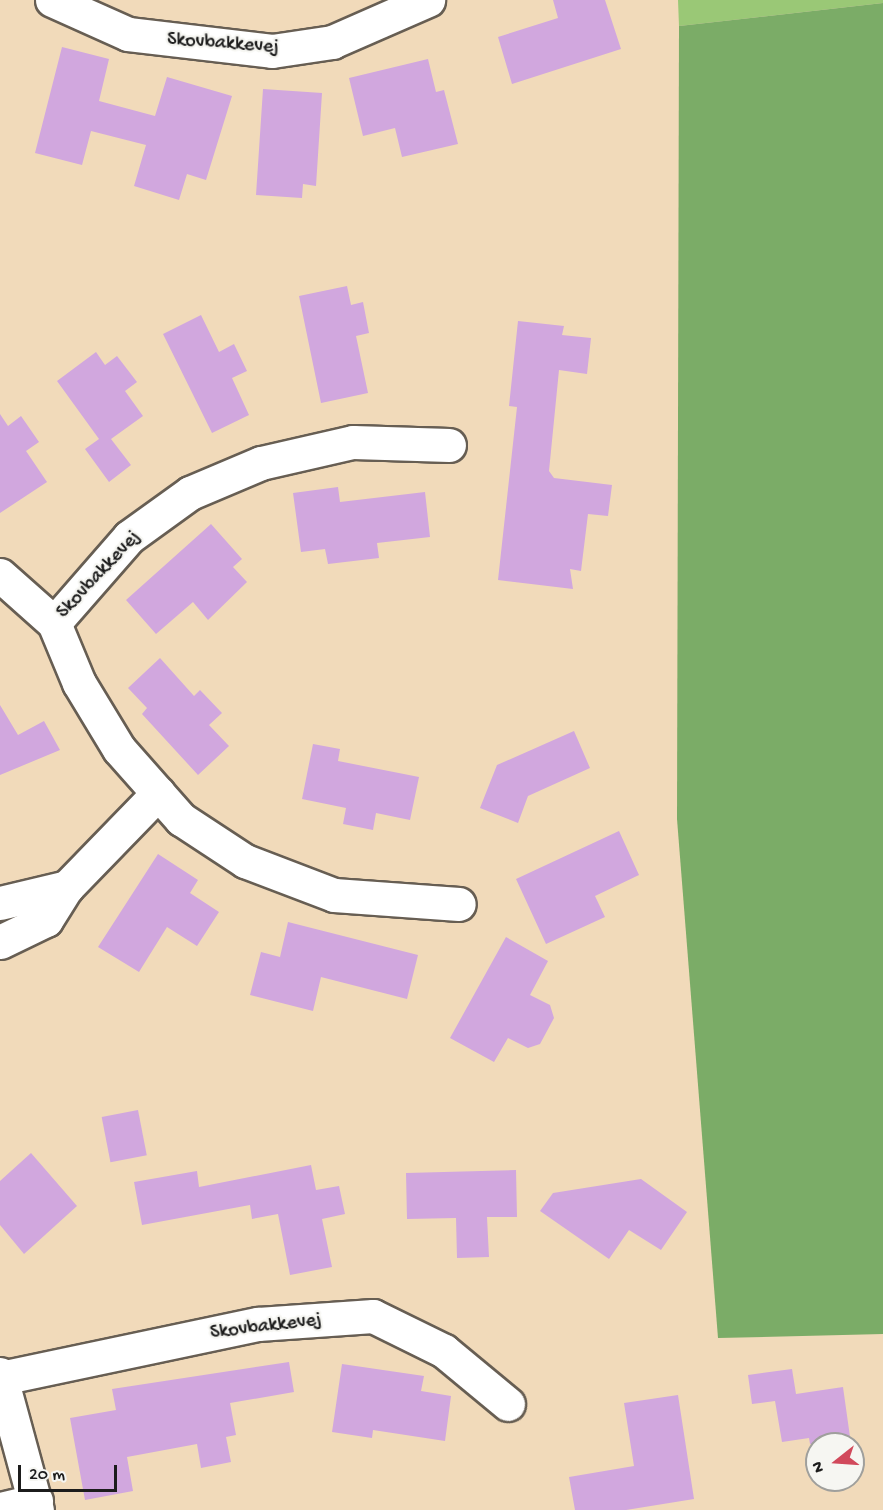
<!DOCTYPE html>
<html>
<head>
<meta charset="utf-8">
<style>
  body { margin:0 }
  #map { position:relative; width:883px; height:1510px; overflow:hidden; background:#f1daba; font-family:"Gochi Hand",sans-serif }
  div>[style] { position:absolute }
  .green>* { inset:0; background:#9ac876 }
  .forest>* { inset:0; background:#7bac67 }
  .building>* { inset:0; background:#d1a7de; transform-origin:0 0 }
  .roads { filter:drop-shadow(2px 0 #675e53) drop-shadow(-2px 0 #675e53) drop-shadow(0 2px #675e53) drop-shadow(0 -2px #675e53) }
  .minor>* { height:33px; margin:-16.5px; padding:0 16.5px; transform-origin:16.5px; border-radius:16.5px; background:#fff }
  span { translate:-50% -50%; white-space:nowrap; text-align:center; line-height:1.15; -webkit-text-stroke:4.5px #f6f6f2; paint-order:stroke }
  .street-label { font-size:20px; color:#1c1c1c }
  .north { position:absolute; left:805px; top:1432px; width:60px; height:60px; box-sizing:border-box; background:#f6f6f2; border:2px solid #9f9f9c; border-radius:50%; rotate:253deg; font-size:16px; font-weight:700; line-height:24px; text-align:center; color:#1c1c1c }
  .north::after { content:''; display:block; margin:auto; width:21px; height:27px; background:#d1495b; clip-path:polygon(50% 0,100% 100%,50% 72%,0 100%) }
  .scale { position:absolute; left:18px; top:1465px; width:99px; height:27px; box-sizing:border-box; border:3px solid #1c1c1c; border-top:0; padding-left:8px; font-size:18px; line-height:21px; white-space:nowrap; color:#1c1c1c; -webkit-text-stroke:4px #f6f6f2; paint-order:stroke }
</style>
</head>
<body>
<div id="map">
  <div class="green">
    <div style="clip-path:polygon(678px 0,883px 0,883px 3px,679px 26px)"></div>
  </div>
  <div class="forest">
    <div style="clip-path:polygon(883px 3px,883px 1334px,718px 1338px,677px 819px,679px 26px)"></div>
  </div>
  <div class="building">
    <div style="clip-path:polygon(553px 0,605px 0,621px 49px,512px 84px,498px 37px,558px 18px)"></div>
    <div style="clip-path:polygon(62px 47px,109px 59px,99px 101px,155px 116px,167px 77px,232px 96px,206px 180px,187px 174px,179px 200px,134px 186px,146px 145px,91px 131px,82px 165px,35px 153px)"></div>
    <div style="clip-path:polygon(428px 59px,436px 92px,444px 90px,458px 144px,402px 157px,395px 128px,363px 136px,349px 78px)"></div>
    <div style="clip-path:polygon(263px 89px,322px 93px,316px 186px,303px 184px,302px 198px,256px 195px)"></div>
    <div style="clip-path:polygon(347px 286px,351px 305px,363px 302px,369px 333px,356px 336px,368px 393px,321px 403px,299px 296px)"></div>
    <div style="clip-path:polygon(201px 315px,219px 352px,234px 344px,247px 371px,232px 378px,249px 415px,212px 433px,163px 334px)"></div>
    <div style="clip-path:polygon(518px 321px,564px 326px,562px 335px,591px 338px,587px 374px,559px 370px,549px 471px,554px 478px,612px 485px,608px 516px,588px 514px,581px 571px,570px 569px,573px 589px,498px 580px,517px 407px,509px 406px)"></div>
    <div style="clip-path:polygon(96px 352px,105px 365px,117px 356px,137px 382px,125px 391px,143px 416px,111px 439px,131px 465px,109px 482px,85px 449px,99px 439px,57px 381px)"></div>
    <div style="clip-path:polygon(0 414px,8px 426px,21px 416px,39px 442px,26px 451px,47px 482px,0 513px)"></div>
    <div style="clip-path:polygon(338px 487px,340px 502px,425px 492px,430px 537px,377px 543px,379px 558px,328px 564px,325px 549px,301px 552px,293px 493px)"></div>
    <div style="clip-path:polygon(211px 524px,242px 559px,233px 567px,247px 582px,208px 620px,193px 602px,156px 634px,126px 600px)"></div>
    <div style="clip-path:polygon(160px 658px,194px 696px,200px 690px,222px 713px,209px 725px,229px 746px,198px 775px,142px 714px,147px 708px,128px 688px)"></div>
    <div style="clip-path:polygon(0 705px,18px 735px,44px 721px,60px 750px,0 775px)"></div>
    <div style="clip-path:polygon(574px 731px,590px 768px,528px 796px,518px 823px,480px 808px,497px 765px)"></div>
    <div style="clip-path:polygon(313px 744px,340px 749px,338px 761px,419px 777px,410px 820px,376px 813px,373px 830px,343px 824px,346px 808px,302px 799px)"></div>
    <div style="clip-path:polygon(619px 831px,639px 875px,595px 896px,605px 917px,546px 944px,516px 879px)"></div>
    <div style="clip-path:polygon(158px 854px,198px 880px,190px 893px,219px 912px,197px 946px,167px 927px,139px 972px,98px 947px)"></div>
    <div style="clip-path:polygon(288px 922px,418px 955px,407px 999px,321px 977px,313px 1011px,250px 995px,261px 952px,280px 957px)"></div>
    <div style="clip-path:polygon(506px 937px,548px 961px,530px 995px,550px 1005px,554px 1018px,540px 1044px,528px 1048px,508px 1038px,494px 1062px,450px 1038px)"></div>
    <div style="left:138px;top:1110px;width:46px;height:37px;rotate:79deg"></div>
    <div style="clip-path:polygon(31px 1153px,77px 1206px,24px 1254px,0 1225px,0 1181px)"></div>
    <div style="clip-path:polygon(311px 1165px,316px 1190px,339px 1186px,345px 1214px,322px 1219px,332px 1267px,290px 1275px,278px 1214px,252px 1219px,250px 1205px,142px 1225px,134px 1182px,197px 1171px,199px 1187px)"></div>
    <div style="clip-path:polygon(516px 1170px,517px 1217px,487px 1217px,489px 1257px,457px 1258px,456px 1218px,407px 1219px,406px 1173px)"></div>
    <div style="clip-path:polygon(641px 1179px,687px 1212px,661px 1250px,629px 1230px,609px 1259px,540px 1211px,553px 1193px)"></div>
    <div style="clip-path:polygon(289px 1362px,294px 1392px,230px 1403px,236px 1435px,226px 1437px,231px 1462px,201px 1468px,197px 1444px,127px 1457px,133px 1491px,85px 1500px,70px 1418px,116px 1410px,112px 1389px)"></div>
    <div style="clip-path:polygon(342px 1364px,424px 1376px,421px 1391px,451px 1396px,445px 1441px,373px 1430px,372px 1438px,332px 1432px)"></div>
    <div style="clip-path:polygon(792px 1369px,796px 1394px,843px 1387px,851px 1444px,810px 1444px,809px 1438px,782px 1442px,775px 1401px,752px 1404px,748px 1375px)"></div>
    <div style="clip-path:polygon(678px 1395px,694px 1499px,626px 1510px,575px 1510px,569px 1477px,634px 1466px,624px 1403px)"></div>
  </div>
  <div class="roads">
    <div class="minor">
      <div style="left:52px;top:0;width:83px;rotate:24.1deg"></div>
      <div style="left:128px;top:34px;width:145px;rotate:6.7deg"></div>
      <div style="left:272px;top:51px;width:61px;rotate:-8.5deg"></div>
      <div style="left:332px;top:42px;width:105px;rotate:-23.6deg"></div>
      <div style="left:0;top:575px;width:72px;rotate:41.6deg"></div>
      <div style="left:54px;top:623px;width:65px;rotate:67.4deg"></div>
      <div style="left:79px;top:683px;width:77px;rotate:58.8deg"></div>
      <div style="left:119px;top:749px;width:94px;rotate:48.5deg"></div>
      <div style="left:181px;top:819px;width:77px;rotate:33.3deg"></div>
      <div style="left:245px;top:861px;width:95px;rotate:20.9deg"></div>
      <div style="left:334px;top:895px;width:125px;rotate:4.1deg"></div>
      <div style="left:54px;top:623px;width:114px;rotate:-48.9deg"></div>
      <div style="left:129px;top:537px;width:75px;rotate:-35.8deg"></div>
      <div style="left:190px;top:493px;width:77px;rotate:-22.9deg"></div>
      <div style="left:261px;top:463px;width:94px;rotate:-12.9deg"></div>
      <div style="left:353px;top:442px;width:96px;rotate:1.8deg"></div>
      <div style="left:0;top:903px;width:69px;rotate:-13.4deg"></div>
      <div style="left:0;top:942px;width:51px;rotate:-25.6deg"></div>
      <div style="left:46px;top:920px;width:39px;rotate:-58deg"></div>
      <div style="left:67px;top:887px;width:131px;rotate:-45.9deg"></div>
      <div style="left:0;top:1374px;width:141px;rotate:74.8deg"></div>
      <div style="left:1px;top:1378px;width:263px;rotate:-11.9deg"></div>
      <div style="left:258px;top:1324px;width:115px;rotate:-4deg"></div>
      <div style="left:373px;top:1316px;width:79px;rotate:26.2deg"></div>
      <div style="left:444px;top:1351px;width:83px;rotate:39.6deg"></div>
      <div style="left:0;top:1509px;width:37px;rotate:-13deg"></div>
    </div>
  </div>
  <div class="street-label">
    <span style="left:223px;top:44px;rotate:4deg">Skovbakkevej</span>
    <span style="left:99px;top:575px;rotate:-47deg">Skovbakkevej</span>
    <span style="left:266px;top:1327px;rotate:-7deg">Skovbakkevej</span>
  </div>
  <div class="north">N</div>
  <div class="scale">20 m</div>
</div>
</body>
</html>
